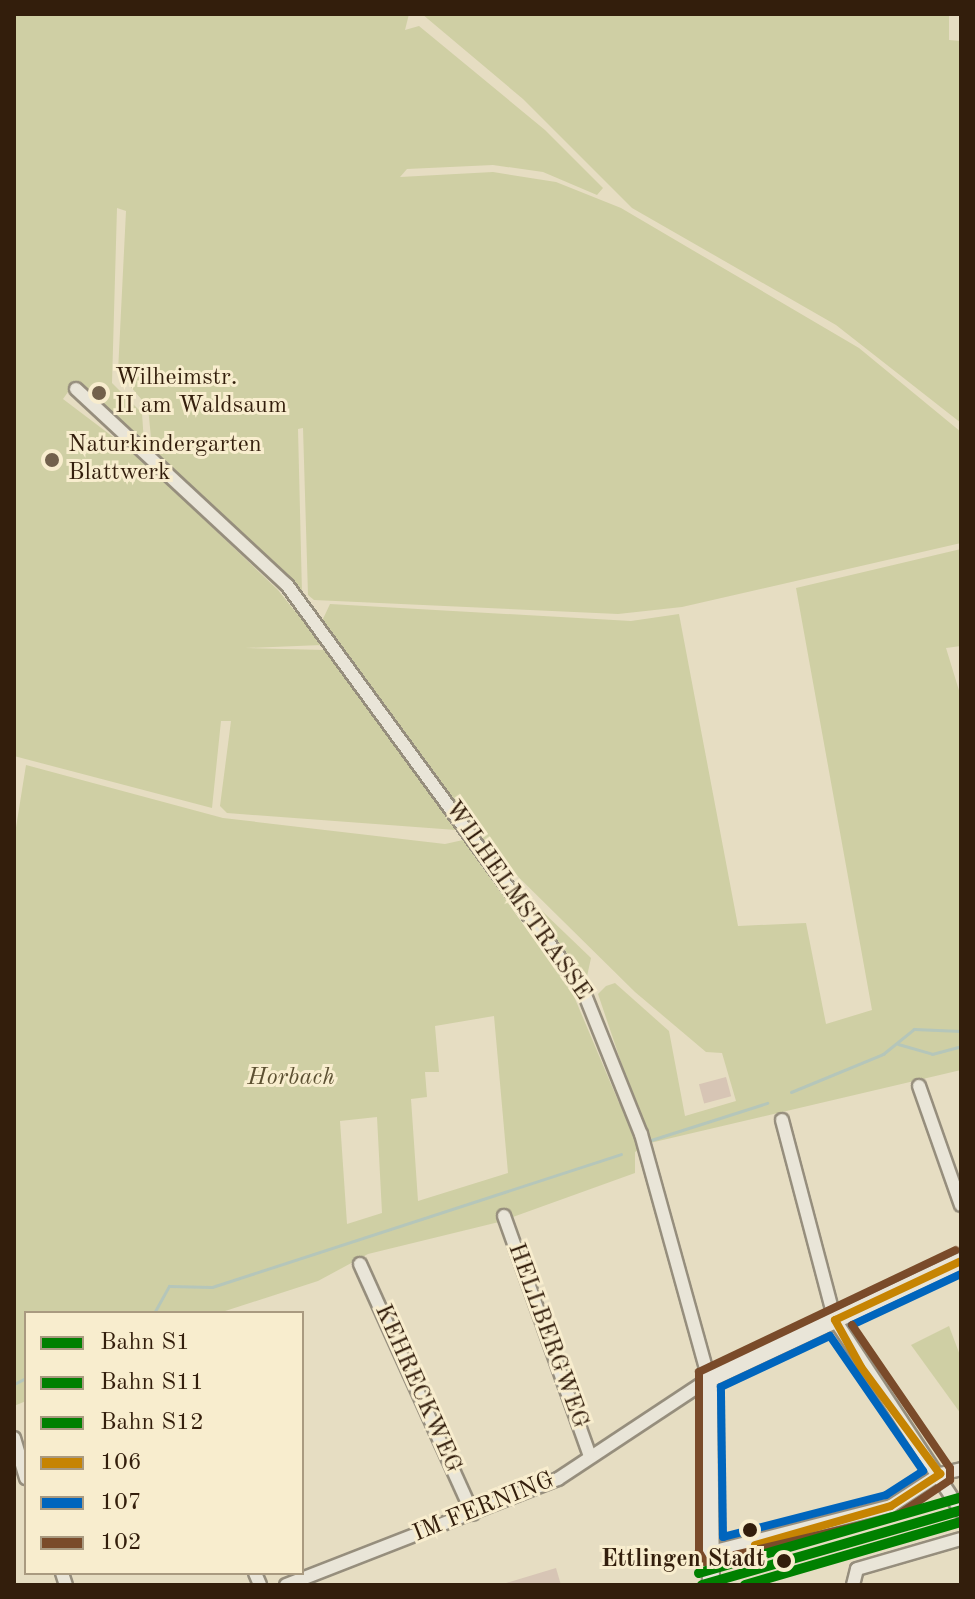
<!DOCTYPE html>
<html>
<head>
<meta charset="utf-8">
<style>
  body { margin:0 }
  #map { position:relative; width:975px; height:1599px; overflow:hidden; background:#e6ddc2; font-family:"Old Standard TT",serif }
  div>[style] { position:absolute }
  .green>* { inset:0; background:#cfcfa4 }
  .stream>* { height:3px; margin:-1.5px; padding:0 1.5px; transform-origin:1.5px; border-radius:1.5px; background:#b5c6ba }
  .building>* { inset:0; background:#d7c5b5; transform-origin:0 0 }
  .roads { filter:drop-shadow(2px 0 #968e7d) drop-shadow(-2px 0 #968e7d) drop-shadow(0 2px #968e7d) drop-shadow(0 -2px #968e7d) }
  .minor>* { height:12px; margin:-6px; padding:0 6px; transform-origin:6px; border-radius:6px; background:#e9e5d8 }
  .tertiary>* { height:16px; margin:-8px; padding:0 8px; transform-origin:8px; border-radius:8px; background:#e9e5d8 }
  .bus-1>* { height:8px; margin:-4px; padding:0 4px; transform-origin:4px; border-radius:4px; background:#c68403 }
  .bus-2>* { height:8px; margin:-4px; padding:0 4px; transform-origin:4px; border-radius:4px; background:#0065bd }
  .bus-3>* { height:8px; margin:-4px; padding:0 4px; transform-origin:4px; border-radius:4px; background:#7a4b2a }
  .rail-1>* { height:10px; margin:-5px; padding:0 5px; transform-origin:5px; border-radius:5px; background:#008000 }
  .rail-2>* { height:10px; margin:-5px; padding:0 5px; transform-origin:5px; border-radius:5px; background:#008000 }
  .rail-3>* { height:10px; margin:-5px; padding:0 5px; transform-origin:5px; border-radius:5px; background:#008000 }
  .dots>* { width:22px; height:22px; translate:-50% -50%; box-sizing:border-box; border:4px solid #f8edce; border-radius:50% }
  span { translate:-50% -50%; white-space:nowrap; text-align:center; line-height:1.15; -webkit-text-stroke:6px #f8edce; paint-order:stroke }
  .poi-label { font-size:24px; color:#331e0c }
  .left { translate:0 -50%; text-align:left }
  .street-label { font-size:24px; color:#331e0c }
  .park-label { font-size:24px; color:#5c5032; font-style:italic }
  .stop-label { font-size:24px; color:#331e0c; font-weight:700 }
  .right { translate:-100% -50%; text-align:right }
  .frame { position:absolute; inset:0; border:16px solid #331e0c; pointer-events:none }
  .legend { position:absolute; left:24px; top:1311px; width:280px; height:264px; box-sizing:border-box; background:#f8edce; border:2px solid #a99a80; margin:0; padding:10px 14px; list-style:none; font-size:24px; color:#331e0c }
  .legend li { display:flex; align-items:center; gap:16px; height:40px }
  .legend b { width:40px; border:2px solid #a99a80 }
</style>
</head>
<body>
<div id="map">
  <div class="green">
    <div style="clip-path:polygon(14px 14px,409px 14px,405px 30px,419px 26px,545px 130px,603px 188px,597px 195px,543px 172px,493px 165px,407px 169px,400px 177px,493px 172px,556px 182px,621px 208px,859px 348px,961px 432px,961px 543px,682px 607px,618px 614px,314px 600px,308px 595px,303px 428px,298px 429px,302px 593px,152px 448px,148px 407px,118px 372px,126px 211px,117px 208px,112px 383px,142px 413px,144px 443px,73px 385px,63px 399px,133px 452px,278px 590px,322px 645px,245px 648px,325px 650px,456px 830px,227px 813px,220px 806px,231px 721px,221px 721px,212px 808px,14px 756px)"></div>
    <div style="clip-path:polygon(422px 14px,949px 14px,949px 40px,961px 41px,961px 423px,836px 325px,632px 208px,523px 99px)"></div>
    <div style="clip-path:polygon(evenodd,961px 549px,961px 646px,946px 648px,961px 697px,961px 1070px,650px 1143px,635px 1152px,635px 1173px,499px 1222px,368px 1254px,318px 1281px,219px 1313px,26px 1313px,26px 1401px,14px 1406px,14px 840px,26px 765px,223px 818px,445px 844px,463px 840px,573px 994px,619px 1103px,626px 1101px,643px 1127px,598px 994px,606px 986px,615px 983px,669px 1031px,685px 1116px,736px 1101px,722px 1053px,706px 1052px,635px 992px,489px 848px,322px 621px,330px 604px,631px 621px,679px 614px,738px 926px,806px 923px,826px 1024px,872px 1010px,796px 588px,961px 549px,494px 1016px,508px 1173px,418px 1201px,411px 1099px,427px 1097px,425px 1072px,439px 1072px,435px 1026px,494px 1016px,961px 549px,377px 1117px,382px 1213px,347px 1224px,340px 1121px,377px 1117px)"></div>
    <div style="clip-path:polygon(517px 887px,591px 958px,586px 981px,582px 982px)"></div>
    <div style="clip-path:polygon(949px 1326px,961px 1358px,961px 1414px,911px 1345px)"></div>
  </div>
  <div class="stream">
    <div style="left:898px;top:1044px;width:35px;rotate:16deg"></div>
    <div style="left:932px;top:1054px;width:30px;rotate:-15deg"></div>
    <div style="left:791px;top:1092px;width:100px;rotate:-22.4deg"></div>
    <div style="left:883px;top:1054px;width:40px;rotate:-39deg"></div>
    <div style="left:914px;top:1029px;width:47px;rotate:2.4deg"></div>
    <div style="left:651px;top:1140px;width:122px;rotate:-17.7deg"></div>
    <div style="left:154px;top:1313px;width:31px;rotate:-61deg"></div>
    <div style="left:169px;top:1286px;width:43px;rotate:1.3deg"></div>
    <div style="left:212px;top:1287px;width:430px;rotate:-18deg"></div>
    <div style="left:14px;top:1384px;width:13px;rotate:-27deg"></div>
  </div>
  <div class="building">
    <div style="left:726px;top:1077px;width:20px;height:28px;rotate:75deg"></div>
    <div style="clip-path:polygon(556px 1568px,561px 1585px,506px 1585px,506px 1583px)"></div>
  </div>
  <div class="roads">
    <div class="minor">
      <div style="left:76px;top:389px;width:288px;rotate:42.9deg"></div>
      <div style="left:287px;top:585px;width:502px;rotate:53.84deg"></div>
      <div style="left:583px;top:990px;width:155px;rotate:68.1deg"></div>
      <div style="left:641px;top:1134px;width:254px;rotate:74.5deg"></div>
      <div style="left:709px;top:1379px;width:181px;rotate:146.5deg"></div>
      <div style="left:558px;top:1479px;width:292px;rotate:158.7deg"></div>
      <div style="left:919px;top:1086px;width:126px;rotate:70.6deg"></div>
      <div style="left:782px;top:1120px;width:207px;rotate:75.2deg"></div>
      <div style="left:835px;top:1320px;width:229px;rotate:56.6deg"></div>
      <div style="left:504px;top:1216px;width:255px;rotate:70.3deg"></div>
      <div style="left:360px;top:1264px;width:274px;rotate:65.7deg"></div>
      <div style="left:14px;top:1438px;width:42px;rotate:73.3deg"></div>
      <div style="left:711px;top:1552px;width:186px;rotate:-14.3deg"></div>
      <div style="left:891px;top:1506px;width:59px;rotate:-33.1deg"></div>
      <div style="left:940px;top:1474px;width:22px;rotate:-13deg"></div>
      <div style="left:62px;top:1573px;width:13px;rotate:72deg"></div>
      <div style="left:255px;top:1573px;width:13px;rotate:67deg"></div>
      <div style="left:853px;top:1585px;width:16px;rotate:-76deg"></div>
      <div style="left:857px;top:1569px;width:108px;rotate:-16.1deg"></div>
    </div>
    <div class="tertiary">
      <div style="left:711px;top:1585px;width:206px;rotate:-90.6deg"></div>
      <div style="left:709px;top:1379px;width:278px;rotate:-25.1deg"></div>
    </div>
  </div>
  <div class="bus-1">
    <div style="left:835px;top:1320px;width:54px;rotate:61deg"></div>
    <div style="left:861px;top:1367px;width:133px;rotate:53.6deg"></div>
    <div style="left:835px;top:1320px;width:139px;rotate:-25.1deg"></div>
    <div style="left:755px;top:1545px;width:141px;rotate:-16deg"></div>
    <div style="left:891px;top:1506px;width:59px;rotate:-33.1deg"></div>
  </div>
  <div class="bus-2">
    <div style="left:852px;top:1325px;width:120px;rotate:-25.1deg"></div>
    <div style="left:830px;top:1336px;width:164px;rotate:55.4deg"></div>
    <div style="left:923px;top:1471px;width:44px;rotate:147deg"></div>
    <div style="left:886px;top:1495px;width:168px;rotate:165.6deg"></div>
    <div style="left:723px;top:1537px;width:150px;rotate:-90.8deg"></div>
    <div style="left:721px;top:1387px;width:120px;rotate:-25.1deg"></div>
  </div>
  <div class="bus-3">
    <div style="left:852px;top:1325px;width:173px;rotate:55.6deg"></div>
    <div style="left:950px;top:1468px;width:12px;rotate:90deg"></div>
    <div style="left:950px;top:1480px;width:66px;rotate:146.1deg"></div>
    <div style="left:895px;top:1517px;width:195px;rotate:166.7deg"></div>
    <div style="left:705px;top:1562px;width:12px;rotate:-121deg"></div>
    <div style="left:699px;top:1552px;width:180px;rotate:-90deg"></div>
    <div style="left:699px;top:1372px;width:284px;rotate:-25.4deg"></div>
  </div>
  <div class="rail-1">
    <div style="left:702px;top:1585px;width:270px;rotate:-16.1deg"></div>
  </div>
  <div class="rail-2">
    <div style="left:745px;top:1585px;width:225px;rotate:-16.3deg"></div>
  </div>
  <div class="rail-3">
    <div style="left:699px;top:1573px;width:270px;rotate:-16.1deg"></div>
  </div>
  <div class="dots">
    <div style="left:99px;top:393px;background:#72614c"></div>
    <div style="left:52px;top:460px;background:#72614c"></div>
    <div style="left:750px;top:1530px;background:#331e0c"></div>
    <div style="left:784px;top:1561px;background:#331e0c"></div>
  </div>
  <div class="poi-label">
    <span class="left" style="left:115px;top:393px">Wilheimstr.<br>II am Waldsaum</span>
    <span class="left" style="left:68px;top:460px">Naturkindergarten<br>Blattwerk</span>
  </div>
  <div class="street-label">
    <span style="left:517px;top:901px;rotate:55deg">WILHELMSTRASSE</span>
    <span style="left:547px;top:1336px;rotate:70deg">HELLBERGWEG</span>
    <span style="left:417px;top:1389px;rotate:66deg">KEHRECKWEG</span>
    <span style="left:484px;top:1508px;rotate:-22deg">IM FERNING</span>
  </div>
  <div class="park-label">
    <span style="left:291px;top:1079px">Horbach</span>
  </div>
  <div class="stop-label">
    <span class="right" style="left:765px;top:1561px">Ettlingen Stadt</span>
  </div>
  <div class="frame"></div>
  <ul class="legend">
  <li><b style="height:10px;background:#008000"></b>Bahn S1</li>
  <li><b style="height:10px;background:#008000"></b>Bahn S11</li>
  <li><b style="height:10px;background:#008000"></b>Bahn S12</li>
  <li><b style="height:10px;background:#c68403"></b>106</li>
  <li><b style="height:10px;background:#0065bd"></b>107</li>
  <li><b style="height:10px;background:#7a4b2a"></b>102</li>
  </ul>
</div>
</body>
</html>
